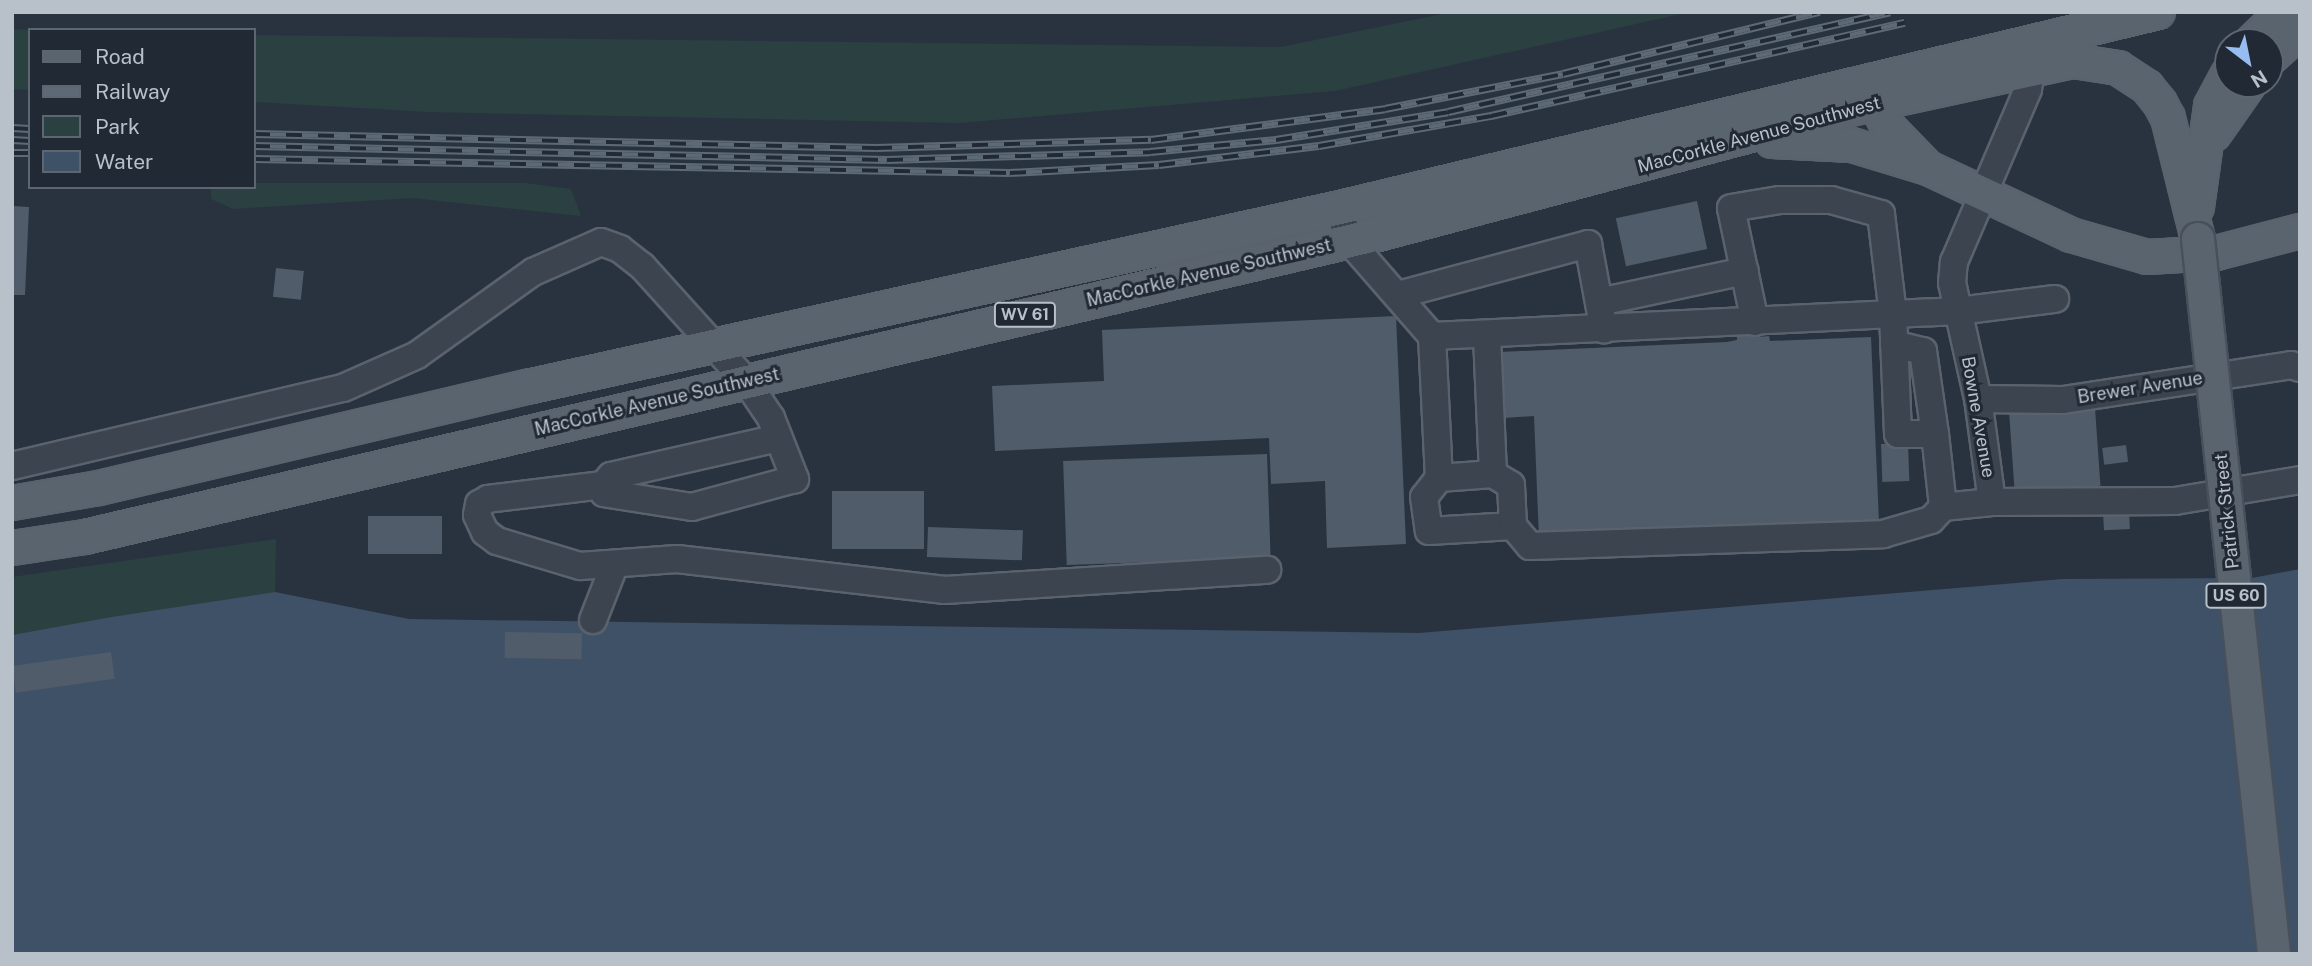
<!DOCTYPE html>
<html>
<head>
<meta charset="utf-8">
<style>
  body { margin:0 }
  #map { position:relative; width:2312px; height:966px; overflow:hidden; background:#28333f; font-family:"Public Sans",sans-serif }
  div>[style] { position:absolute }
  .green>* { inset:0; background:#2b4041 }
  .water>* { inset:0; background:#3f5167 }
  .building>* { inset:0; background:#515c6a; transform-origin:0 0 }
  .roads { filter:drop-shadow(2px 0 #5a626d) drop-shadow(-2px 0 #5a626d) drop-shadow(0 2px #5a626d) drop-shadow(0 -2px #5a626d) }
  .minor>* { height:26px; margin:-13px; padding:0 13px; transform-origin:13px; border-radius:13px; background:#3c444f }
  .major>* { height:32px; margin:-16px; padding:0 16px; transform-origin:16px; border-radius:16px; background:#5a646f }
  .rail>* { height:8px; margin-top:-4px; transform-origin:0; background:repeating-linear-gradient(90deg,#212934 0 16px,#5e6976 0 32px); box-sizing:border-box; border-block:2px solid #5e6976 }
  .bridges { filter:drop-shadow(2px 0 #48505b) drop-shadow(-2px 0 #48505b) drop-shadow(0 2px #48505b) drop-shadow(0 -2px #48505b) }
  .major-bridge>* { height:32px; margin:-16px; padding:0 16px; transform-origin:16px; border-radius:16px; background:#5a646f }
  span { translate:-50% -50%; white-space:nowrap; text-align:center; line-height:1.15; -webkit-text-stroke:6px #212934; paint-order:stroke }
  .shield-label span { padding:2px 5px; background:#212934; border:2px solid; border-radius:5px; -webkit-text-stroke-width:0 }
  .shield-label { font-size:16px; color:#b8c0ca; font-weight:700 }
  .street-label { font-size:18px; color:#b8c0ca }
  .frame { position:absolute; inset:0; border:14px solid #b8c0ca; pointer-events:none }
  .legend { position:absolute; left:28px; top:28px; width:228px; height:161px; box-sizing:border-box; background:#212934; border:2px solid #5d6570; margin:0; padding:9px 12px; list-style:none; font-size:21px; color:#b8c0ca }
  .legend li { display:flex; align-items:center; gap:14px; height:35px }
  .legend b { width:35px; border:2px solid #5d6570 }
  .north { position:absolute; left:2214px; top:28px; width:70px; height:70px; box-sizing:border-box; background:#212934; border:2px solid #5d6570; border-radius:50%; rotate:148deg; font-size:19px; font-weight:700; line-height:28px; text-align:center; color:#b8c0ca }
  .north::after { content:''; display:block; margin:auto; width:24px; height:32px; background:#97bcf0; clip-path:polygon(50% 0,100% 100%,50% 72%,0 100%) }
</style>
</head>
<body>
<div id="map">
  <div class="green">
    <div style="clip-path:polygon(1452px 12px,1690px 12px,1335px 91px,959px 123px,429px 112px,254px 102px,254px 35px,1281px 47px)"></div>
    <div style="clip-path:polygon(12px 29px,38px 30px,30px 30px,30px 90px,12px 89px)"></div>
    <div style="clip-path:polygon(254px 183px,525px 183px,571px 189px,581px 216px,412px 198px,233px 209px,211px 199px,211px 187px,254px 187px)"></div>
    <div style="clip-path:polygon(276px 539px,275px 592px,12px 635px,12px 577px)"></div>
  </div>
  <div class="water">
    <div style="clip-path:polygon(2300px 569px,2300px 954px,12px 954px,12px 635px,112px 617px,275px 592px,409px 619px,1419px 633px,2063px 579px,2252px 578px)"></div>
  </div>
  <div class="building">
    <div style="left:1697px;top:201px;width:49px;height:83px;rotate:78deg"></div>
    <div style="clip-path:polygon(12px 206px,29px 207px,25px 295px,12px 295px)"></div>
    <div style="left:276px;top:268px;width:28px;height:29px;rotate:6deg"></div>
    <div style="clip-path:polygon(1396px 316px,1406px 544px,1327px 548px,1325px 481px,1271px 484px,1269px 438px,995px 451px,992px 386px,1104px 381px,1102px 330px)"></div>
    <div style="clip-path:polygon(1758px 329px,1758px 337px,1769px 336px,1770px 341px,1871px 337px,1879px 523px,1539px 539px,1534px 416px,1503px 418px,1500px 352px,1727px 342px,1737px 340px,1737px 330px)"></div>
    <div style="left:2095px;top:408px;width:78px;height:86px;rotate:86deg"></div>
    <div style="left:1908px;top:443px;width:38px;height:27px;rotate:88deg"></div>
    <div style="left:2126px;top:445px;width:17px;height:24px;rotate:83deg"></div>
    <div style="left:1267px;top:454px;width:104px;height:204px;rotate:88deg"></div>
    <div style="left:924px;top:491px;width:58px;height:92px;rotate:90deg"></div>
    <div style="left:2129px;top:511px;width:18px;height:26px;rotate:87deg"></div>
    <div style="left:368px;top:516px;width:74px;height:38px"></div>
    <div style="left:928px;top:527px;width:95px;height:30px;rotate:2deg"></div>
    <div style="left:505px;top:632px;width:77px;height:26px;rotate:1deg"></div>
    <div style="left:111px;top:652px;width:27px;height:100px;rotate:82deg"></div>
  </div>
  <div class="roads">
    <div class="minor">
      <div style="left:1344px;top:225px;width:17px;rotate:73deg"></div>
      <div style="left:1349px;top:241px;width:126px;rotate:48.9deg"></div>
      <div style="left:1432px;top:336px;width:527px;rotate:-2.72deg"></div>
      <div style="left:1958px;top:311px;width:98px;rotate:-7.1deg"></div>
      <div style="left:1398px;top:295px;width:197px;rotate:-15deg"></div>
      <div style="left:1588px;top:244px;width:87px;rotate:79.5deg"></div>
      <div style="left:1599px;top:302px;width:149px;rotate:-12deg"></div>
      <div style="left:1755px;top:322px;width:116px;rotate:-101.9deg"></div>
      <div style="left:1731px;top:208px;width:50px;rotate:-9.3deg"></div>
      <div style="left:1780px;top:200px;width:51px"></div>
      <div style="left:1831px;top:200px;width:52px;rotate:15.6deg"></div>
      <div style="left:1881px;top:214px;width:101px;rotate:83.2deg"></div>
      <div style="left:1893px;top:314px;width:120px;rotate:87.6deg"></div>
      <div style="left:1898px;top:434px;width:37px"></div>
      <div style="left:1935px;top:434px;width:73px;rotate:83.7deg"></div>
      <div style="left:1943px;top:507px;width:49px;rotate:-5.8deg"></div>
      <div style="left:1992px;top:502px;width:183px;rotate:-0.3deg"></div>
      <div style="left:2175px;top:501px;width:127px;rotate:-9.5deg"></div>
      <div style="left:1432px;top:336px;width:142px;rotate:87.2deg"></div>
      <div style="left:1439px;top:478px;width:24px;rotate:128deg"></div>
      <div style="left:1424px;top:497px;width:34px;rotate:82deg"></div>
      <div style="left:1429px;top:531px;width:84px;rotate:-3.4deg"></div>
      <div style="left:1513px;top:526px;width:41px;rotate:-92.8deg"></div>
      <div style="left:1511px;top:485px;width:21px;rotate:-149deg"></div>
      <div style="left:1493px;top:474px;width:138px;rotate:-92.5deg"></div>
      <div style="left:1894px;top:344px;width:30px;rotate:14deg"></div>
      <div style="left:1923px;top:351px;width:84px;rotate:81.8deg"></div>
      <div style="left:1978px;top:399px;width:85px;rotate:0.7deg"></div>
      <div style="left:2063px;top:400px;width:231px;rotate:-8.7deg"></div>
      <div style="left:2291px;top:365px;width:9px;rotate:18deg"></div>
      <div style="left:12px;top:466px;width:340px;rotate:-13.3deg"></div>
      <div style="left:343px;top:388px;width:81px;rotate:-24deg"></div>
      <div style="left:417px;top:355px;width:143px;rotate:-35.6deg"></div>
      <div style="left:533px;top:272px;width:74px;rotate:-23.8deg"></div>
      <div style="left:601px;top:242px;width:20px;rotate:20deg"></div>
      <div style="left:620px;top:249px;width:28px;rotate:38deg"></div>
      <div style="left:642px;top:266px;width:155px;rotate:47.9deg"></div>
      <div style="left:746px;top:381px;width:45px;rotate:56deg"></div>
      <div style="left:771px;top:418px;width:66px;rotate:68.5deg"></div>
      <div style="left:795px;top:479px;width:107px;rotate:164.8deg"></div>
      <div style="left:692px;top:507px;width:89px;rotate:-171deg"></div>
      <div style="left:604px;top:493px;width:8px;rotate:-97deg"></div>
      <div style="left:603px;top:485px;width:12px;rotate:-48deg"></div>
      <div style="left:611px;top:476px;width:171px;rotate:-12.8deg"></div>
      <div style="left:1439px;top:478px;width:54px;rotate:-4.2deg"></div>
      <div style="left:603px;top:485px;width:116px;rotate:173.1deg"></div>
      <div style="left:488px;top:499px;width:10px;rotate:151deg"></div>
      <div style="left:479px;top:504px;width:11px;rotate:100deg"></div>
      <div style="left:477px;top:515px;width:19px;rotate:65deg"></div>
      <div style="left:485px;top:532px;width:15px;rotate:37deg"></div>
      <div style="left:497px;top:541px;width:87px;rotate:16.8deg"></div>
      <div style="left:580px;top:566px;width:97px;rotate:-4.1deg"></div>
      <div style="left:677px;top:559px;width:270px;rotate:6.6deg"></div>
      <div style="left:945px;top:590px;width:323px;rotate:-3.6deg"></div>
      <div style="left:1992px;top:502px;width:104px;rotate:-97.7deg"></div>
      <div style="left:1978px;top:399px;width:119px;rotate:-102.6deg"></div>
      <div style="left:1952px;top:283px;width:21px;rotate:-85deg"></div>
      <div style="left:1954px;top:262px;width:188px;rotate:-66.8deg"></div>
      <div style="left:2028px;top:89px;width:38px;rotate:-81deg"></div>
      <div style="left:1513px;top:526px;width:26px;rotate:50deg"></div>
      <div style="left:1530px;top:546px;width:353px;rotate:-1.9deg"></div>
      <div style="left:1883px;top:534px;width:50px;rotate:-16.3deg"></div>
      <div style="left:1931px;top:520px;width:18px;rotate:-47deg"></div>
      <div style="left:593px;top:620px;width:58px;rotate:-68.7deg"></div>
    </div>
    <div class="major">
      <div style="left:2252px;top:42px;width:43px;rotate:-44.1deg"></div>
      <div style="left:2270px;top:58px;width:40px;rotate:-42deg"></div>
      <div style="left:1867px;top:87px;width:45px;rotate:62.3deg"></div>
      <div style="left:1888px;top:127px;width:53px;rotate:45.8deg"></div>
      <div style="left:2214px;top:134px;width:61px;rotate:-55deg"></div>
      <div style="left:1772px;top:141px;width:80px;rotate:2.9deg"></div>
      <div style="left:1852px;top:145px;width:79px;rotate:16.8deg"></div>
      <div style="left:1928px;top:168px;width:158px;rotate:25.1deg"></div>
      <div style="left:2071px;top:235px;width:79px;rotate:16.1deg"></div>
      <div style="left:2147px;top:257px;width:69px;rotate:-3.3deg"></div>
      <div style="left:2216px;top:253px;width:87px;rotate:-14.7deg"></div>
      <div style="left:2197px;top:207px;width:102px;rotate:-82.1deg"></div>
      <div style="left:2211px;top:106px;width:36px;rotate:-62deg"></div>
      <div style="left:12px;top:503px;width:88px;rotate:-9.8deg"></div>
      <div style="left:99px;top:488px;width:440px;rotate:-13.3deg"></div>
      <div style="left:527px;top:387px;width:832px;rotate:-12.42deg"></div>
      <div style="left:1340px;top:208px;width:841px;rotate:-13.47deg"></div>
      <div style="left:12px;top:548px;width:74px;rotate:-8.6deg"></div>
      <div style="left:85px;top:537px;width:1313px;rotate:-13.17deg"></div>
      <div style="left:1363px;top:238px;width:485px;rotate:-14.9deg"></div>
      <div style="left:1832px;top:113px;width:247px;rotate:-12.2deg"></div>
      <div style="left:2073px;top:61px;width:46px;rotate:8.8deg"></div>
      <div style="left:2118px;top:68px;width:35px;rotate:33deg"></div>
      <div style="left:2147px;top:87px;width:21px;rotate:51deg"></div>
      <div style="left:2160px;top:103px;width:17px;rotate:62deg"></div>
      <div style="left:2168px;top:118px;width:125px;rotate:76.1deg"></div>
    </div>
  </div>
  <div class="rail">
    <div style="left:12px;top:128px;width:18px;rotate:3deg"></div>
    <div style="left:254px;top:134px;width:622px;rotate:1.29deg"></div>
    <div style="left:876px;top:148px;width:275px;rotate:-1.7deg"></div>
    <div style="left:1151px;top:140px;width:236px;rotate:-7.5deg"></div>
    <div style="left:1385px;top:109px;width:181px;rotate:-11.1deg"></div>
    <div style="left:1563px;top:74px;width:264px;rotate:-13.6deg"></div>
    <div style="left:12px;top:140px;width:18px;rotate:3deg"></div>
    <div style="left:254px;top:146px;width:633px;rotate:1.27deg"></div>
    <div style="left:887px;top:160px;width:263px;rotate:-1.7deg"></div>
    <div style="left:1150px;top:152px;width:127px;rotate:-5.4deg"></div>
    <div style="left:1276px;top:140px;width:174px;rotate:-9.2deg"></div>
    <div style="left:1448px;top:112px;width:453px;rotate:-12.7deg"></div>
    <div style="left:12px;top:153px;width:18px"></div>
    <div style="left:254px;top:159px;width:756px;rotate:1.06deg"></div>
    <div style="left:1010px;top:173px;width:149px;rotate:-3.1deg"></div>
    <div style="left:1159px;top:165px;width:161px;rotate:-6.8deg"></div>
    <div style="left:1319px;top:146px;width:175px;rotate:-9.9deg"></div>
    <div style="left:1491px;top:116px;width:424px;rotate:-12.7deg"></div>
  </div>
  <div class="bridges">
    <div class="major-bridge">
      <div style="left:2198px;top:239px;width:719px;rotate:83.93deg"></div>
    </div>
  </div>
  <div class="shield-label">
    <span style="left:1025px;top:315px">WV 61</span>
    <span style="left:2236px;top:596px">US 60</span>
  </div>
  <div class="street-label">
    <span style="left:1759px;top:135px;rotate:-15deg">MacCorkle Avenue Southwest</span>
    <span style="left:1209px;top:273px;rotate:-13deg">MacCorkle Avenue Southwest</span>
    <span style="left:2140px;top:388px;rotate:-9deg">Brewer Avenue</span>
    <span style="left:657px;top:402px;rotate:-13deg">MacCorkle Avenue Southwest</span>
    <span style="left:1978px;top:417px;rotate:80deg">Bowne Avenue</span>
    <span style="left:2227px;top:511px;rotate:-96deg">Patrick Street</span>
  </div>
  <div class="frame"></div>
  <ul class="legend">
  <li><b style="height:9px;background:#5a646f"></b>Road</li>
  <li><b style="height:9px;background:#5e6976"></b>Railway</li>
  <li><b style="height:19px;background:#2b4041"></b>Park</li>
  <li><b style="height:19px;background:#3f5167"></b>Water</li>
  </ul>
  <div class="north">N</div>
</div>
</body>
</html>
